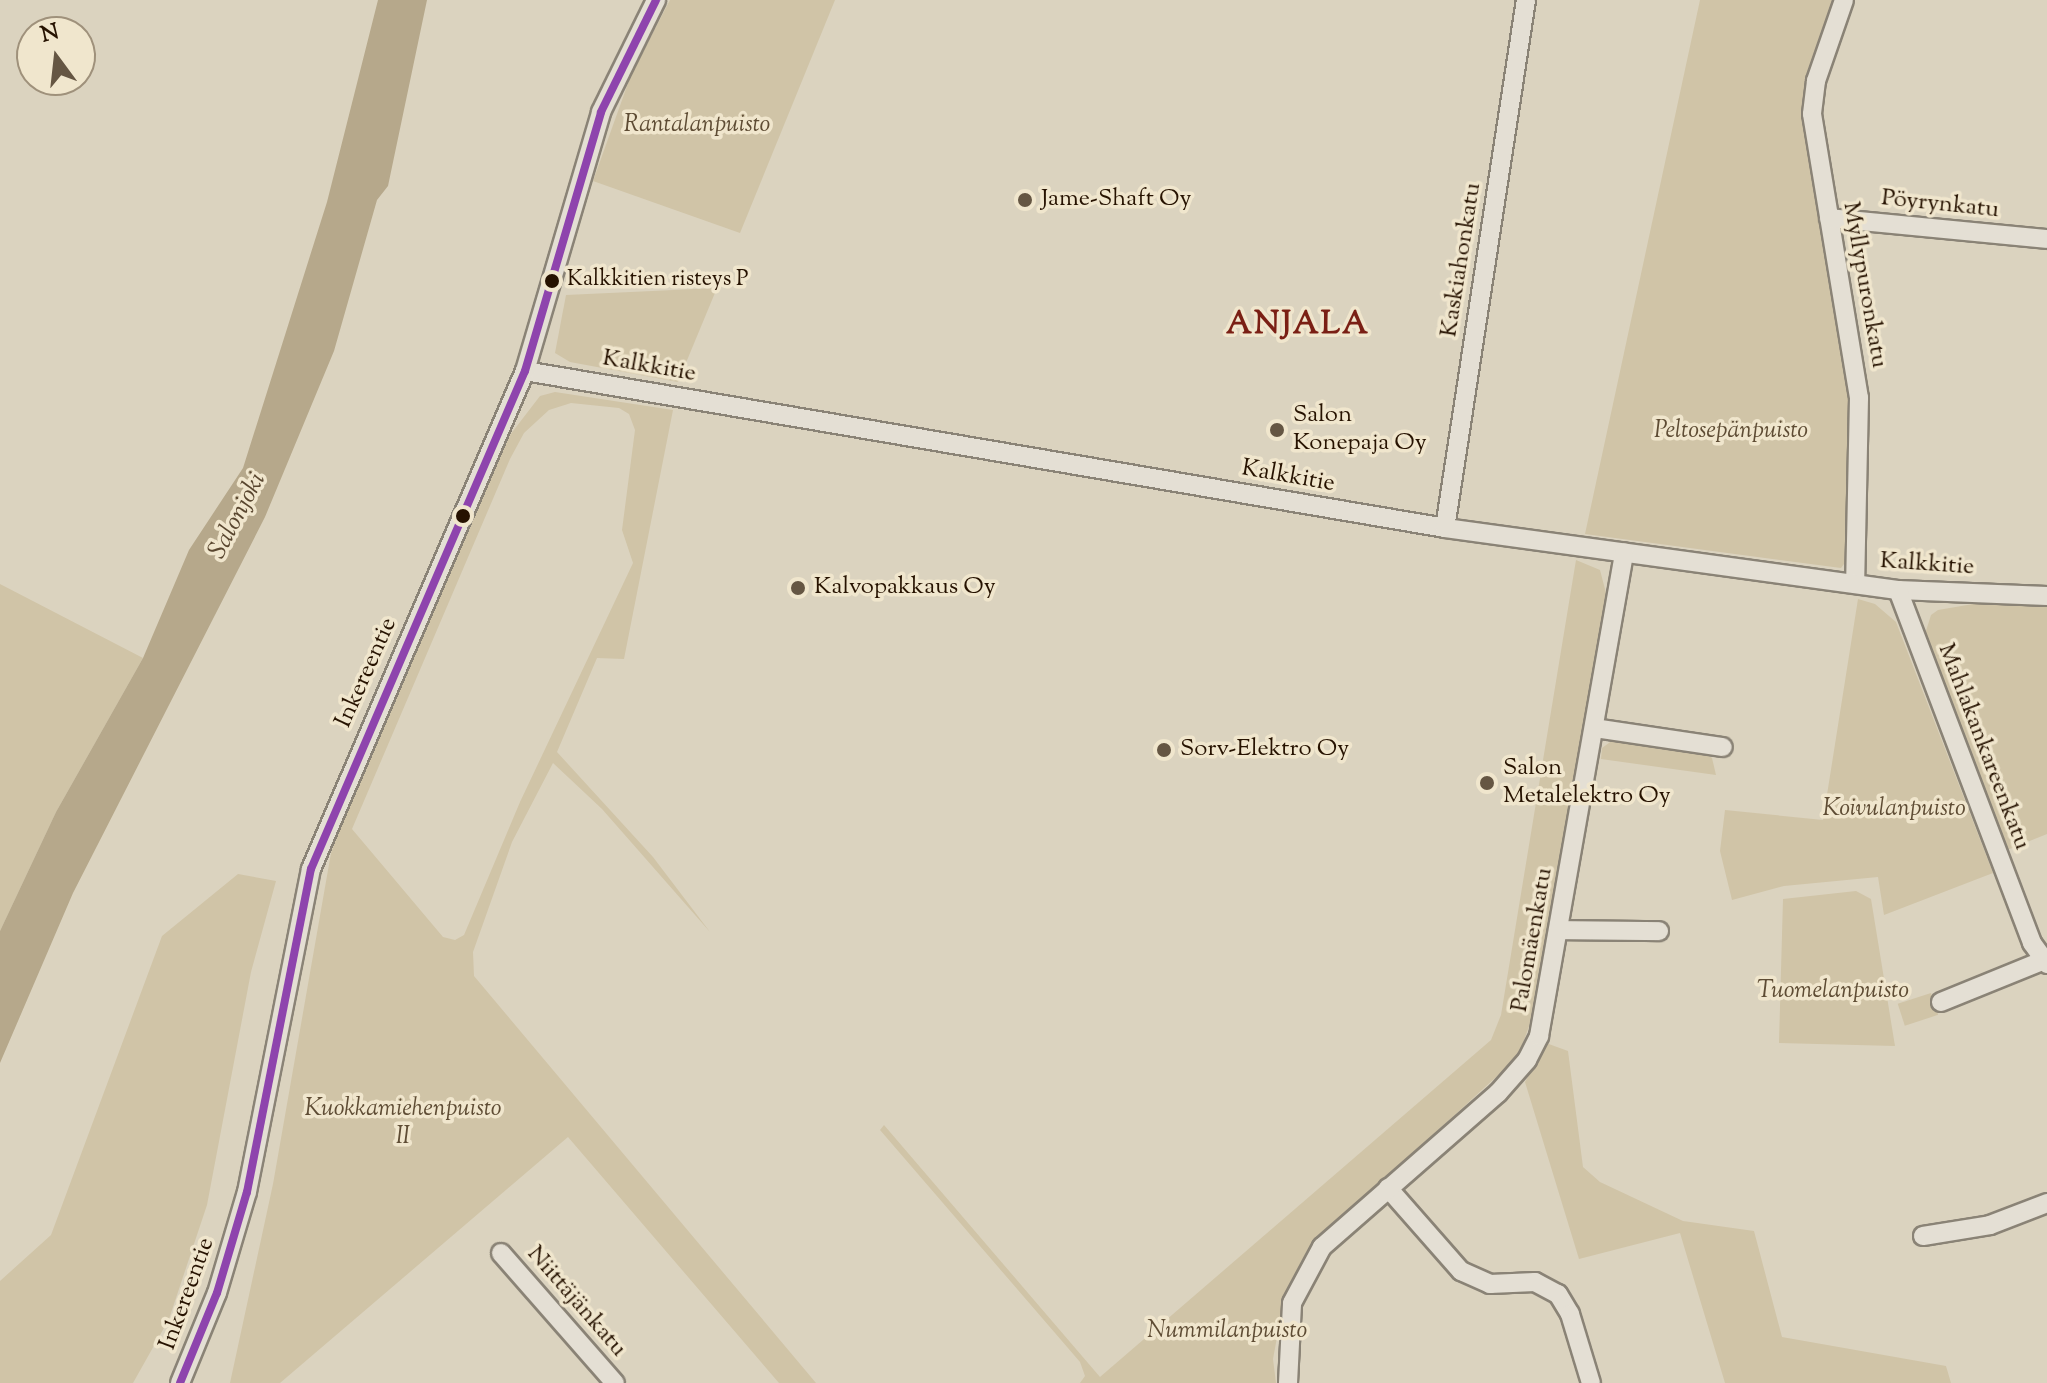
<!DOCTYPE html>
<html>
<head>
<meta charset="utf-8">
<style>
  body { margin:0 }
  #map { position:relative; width:2047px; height:1383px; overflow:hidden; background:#dbd3bf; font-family:"Sorts Mill Goudy",serif }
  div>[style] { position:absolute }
  .green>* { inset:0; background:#d0c4a7; transform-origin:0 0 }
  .water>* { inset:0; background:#b6a88b }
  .roads { filter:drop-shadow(2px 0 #8a8376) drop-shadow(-2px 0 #8a8376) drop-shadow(0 2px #8a8376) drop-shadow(0 -2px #8a8376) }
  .minor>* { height:18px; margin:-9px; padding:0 9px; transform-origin:9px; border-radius:9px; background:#e4dfd4 }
  .bus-1>* { height:8px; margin:-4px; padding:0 4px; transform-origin:4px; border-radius:4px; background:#8e44ad }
  .dots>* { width:22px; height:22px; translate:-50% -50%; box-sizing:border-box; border:4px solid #f0e6cd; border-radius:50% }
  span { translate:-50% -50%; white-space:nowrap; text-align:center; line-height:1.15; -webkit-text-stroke:7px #f0e6cd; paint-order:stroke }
  .bus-label { font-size:22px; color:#261200 }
  .left { translate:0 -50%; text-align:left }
  .park-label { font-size:24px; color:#5e4c34; font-style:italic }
  .poi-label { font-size:24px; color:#261200 }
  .street-label { font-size:24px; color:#261200 }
  .water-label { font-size:26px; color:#59462f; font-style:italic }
  .district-label { font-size:32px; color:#7a1f14; font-weight:700; letter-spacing:2px }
  .north { position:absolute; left:16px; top:16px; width:80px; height:80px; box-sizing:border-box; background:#f0e6cd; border:2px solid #9f917b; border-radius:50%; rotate:345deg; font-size:22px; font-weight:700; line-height:32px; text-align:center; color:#261200 }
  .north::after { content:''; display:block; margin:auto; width:28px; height:36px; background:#655643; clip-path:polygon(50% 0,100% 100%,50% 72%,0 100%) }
</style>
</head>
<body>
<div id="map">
  <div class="green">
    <div style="clip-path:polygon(670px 0,835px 0,740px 233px,593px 181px,631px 75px)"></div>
    <div style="clip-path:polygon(1700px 0,1836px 0,1810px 66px,1804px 126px,1852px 412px,1847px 560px,1841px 568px,1585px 534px)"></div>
    <div style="clip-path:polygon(717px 288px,678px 382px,570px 362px,555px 353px,566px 295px)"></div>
    <div style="clip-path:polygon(evenodd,555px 392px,673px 410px,624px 659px,597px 658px,557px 752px,653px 857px,710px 932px,602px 809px,553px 763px,512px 842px,473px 952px,474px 976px,816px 1383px,779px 1383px,568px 1137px,280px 1383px,230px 1383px,273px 1184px,331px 853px,357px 780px,510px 435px,540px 396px,555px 392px,571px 403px,619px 408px,629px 414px,635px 430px,622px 530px,633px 563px,520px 802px,464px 935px,455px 940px,443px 937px,352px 829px,510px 459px,524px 433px,549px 410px,571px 403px)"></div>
    <div style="clip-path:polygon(1576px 560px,1600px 570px,1606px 593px,1538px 1001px,1518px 1057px,1308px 1249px,1285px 1294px,1273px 1359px,1276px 1383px,1080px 1383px,1085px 1376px,1080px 1362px,880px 1130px,884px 1125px,1100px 1377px,1491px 1040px,1501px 1015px)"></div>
    <div style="clip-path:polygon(0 584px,143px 658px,56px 812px,0 931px)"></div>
    <div style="clip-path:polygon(1858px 599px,1875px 604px,1896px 622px,1993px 873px,1884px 915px,1878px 877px,1784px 886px,1732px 900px,1720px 851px,1725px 810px,1823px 820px)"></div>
    <div style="clip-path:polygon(1979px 603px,2047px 605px,2047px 834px,2007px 850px,1925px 634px,1931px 615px,1938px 610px)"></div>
    <div style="clip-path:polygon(1613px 740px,1702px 751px,1712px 758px,1716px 775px,1601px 759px,1602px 748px)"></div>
    <div style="clip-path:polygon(238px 874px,276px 881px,251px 972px,207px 1205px,169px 1319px,133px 1383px,0 1383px,0 1281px,51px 1235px,162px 936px)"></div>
    <div style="clip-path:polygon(1856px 891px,1871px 899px,1895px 1046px,1779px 1043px,1783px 899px)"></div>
    <div style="left:1931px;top:993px;width:23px;height:35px;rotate:72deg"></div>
    <div style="clip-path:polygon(1546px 1043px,1568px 1051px,1583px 1167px,1600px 1182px,1683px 1221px,1754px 1231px,1782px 1337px,1946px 1366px,1951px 1383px,1725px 1383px,1680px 1233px,1579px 1259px,1525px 1082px)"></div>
  </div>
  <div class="water">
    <div style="clip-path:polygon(378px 0,427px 0,388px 186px,377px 200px,334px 351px,265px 517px,73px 893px,0 1063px,0 931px,56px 812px,143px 658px,189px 550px,243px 468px,327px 202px)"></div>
  </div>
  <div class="roads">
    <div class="minor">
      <div style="left:1844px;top:0;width:86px;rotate:109.1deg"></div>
      <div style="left:1816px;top:81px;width:33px;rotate:97deg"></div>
      <div style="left:1812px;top:114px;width:288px;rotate:80.6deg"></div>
      <div style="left:1859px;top:398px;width:186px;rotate:91.2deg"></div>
      <div style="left:1829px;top:218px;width:219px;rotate:5.5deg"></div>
      <div style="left:525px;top:371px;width:933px;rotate:9.68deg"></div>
      <div style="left:1445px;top:528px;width:457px;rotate:7.8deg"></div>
      <div style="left:1898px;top:590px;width:149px;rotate:2.3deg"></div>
      <div style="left:1445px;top:528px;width:534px;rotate:-81.28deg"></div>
      <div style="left:1898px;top:590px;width:378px;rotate:69.2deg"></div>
      <div style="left:2032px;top:943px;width:26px;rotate:54deg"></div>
      <div style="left:1594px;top:728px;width:130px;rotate:8.4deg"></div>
      <div style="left:1560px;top:930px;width:99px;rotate:0.6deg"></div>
      <div style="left:1941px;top:1002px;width:114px;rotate:-22.1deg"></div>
      <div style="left:1388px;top:1188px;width:111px;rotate:48.7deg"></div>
      <div style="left:1461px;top:1271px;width:32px;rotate:24deg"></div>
      <div style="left:1490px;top:1284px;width:45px;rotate:-2.5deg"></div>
      <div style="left:1535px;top:1282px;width:26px;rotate:28deg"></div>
      <div style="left:1558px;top:1294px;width:23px;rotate:59deg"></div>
      <div style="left:1570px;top:1314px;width:72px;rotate:73.1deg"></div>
      <div style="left:1923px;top:1236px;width:68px;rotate:-9.3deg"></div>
      <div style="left:1990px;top:1225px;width:61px;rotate:-21.1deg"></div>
      <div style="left:501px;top:1253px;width:173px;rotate:48.8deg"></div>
      <div style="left:180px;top:1383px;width:97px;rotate:-67.7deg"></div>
      <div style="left:217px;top:1293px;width:105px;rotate:-73.5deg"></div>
      <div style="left:247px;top:1192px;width:329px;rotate:-78.8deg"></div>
      <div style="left:311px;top:869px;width:542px;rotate:-66.75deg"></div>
      <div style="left:525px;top:371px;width:270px;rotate:-73.6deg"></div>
      <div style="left:601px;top:112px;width:125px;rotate:-63.8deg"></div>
      <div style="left:1288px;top:1383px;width:80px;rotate:-87.1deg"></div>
      <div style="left:1292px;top:1303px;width:64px;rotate:-61.8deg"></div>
      <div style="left:1322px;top:1247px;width:234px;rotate:-41.2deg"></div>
      <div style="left:1498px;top:1093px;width:44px;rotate:-48.7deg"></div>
      <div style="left:1527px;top:1060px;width:27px;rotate:-63deg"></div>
      <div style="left:1539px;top:1036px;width:491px;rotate:-80deg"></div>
    </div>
  </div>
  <div class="bus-1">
    <div style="left:180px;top:1383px;width:97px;rotate:-67.7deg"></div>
    <div style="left:217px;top:1293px;width:105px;rotate:-73.5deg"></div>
    <div style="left:247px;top:1192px;width:329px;rotate:-78.8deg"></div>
    <div style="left:311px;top:869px;width:542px;rotate:-66.75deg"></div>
    <div style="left:525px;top:371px;width:270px;rotate:-73.6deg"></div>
    <div style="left:601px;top:112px;width:125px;rotate:-63.8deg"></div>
  </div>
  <div class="dots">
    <div style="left:1025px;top:200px;background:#655643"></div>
    <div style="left:552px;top:281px;background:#261200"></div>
    <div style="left:1277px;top:430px;background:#655643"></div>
    <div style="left:463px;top:516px;background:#261200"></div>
    <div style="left:798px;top:588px;background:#655643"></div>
    <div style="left:1164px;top:750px;background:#655643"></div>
    <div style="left:1487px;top:783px;background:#655643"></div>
  </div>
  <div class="bus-label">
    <span class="left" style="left:567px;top:281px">Kalkkitien risteys P</span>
  </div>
  <div class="park-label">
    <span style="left:697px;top:126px">Rantalanpuisto</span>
    <span style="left:1731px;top:432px">Peltosepänpuisto</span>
    <span style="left:1894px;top:810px">Koivulanpuisto</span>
    <span style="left:1833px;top:992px">Tuomelanpuisto</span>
    <span style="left:403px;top:1124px">Kuokkamiehenpuisto<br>II</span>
    <span style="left:1227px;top:1332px">Nummilanpuisto</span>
  </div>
  <div class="poi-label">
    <span class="left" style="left:1041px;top:200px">Jame-Shaft Oy</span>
    <span class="left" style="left:1293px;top:430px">Salon<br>Konepaja Oy</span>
    <span class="left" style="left:814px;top:588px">Kalvopakkaus Oy</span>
    <span class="left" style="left:1180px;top:750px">Sorv-Elektro Oy</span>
    <span class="left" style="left:1503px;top:783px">Salon<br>Metalelektro Oy</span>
  </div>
  <div class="street-label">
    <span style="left:1940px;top:205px;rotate:6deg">Pöyrynkatu</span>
    <span style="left:1462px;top:260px;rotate:-81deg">Kaskiahonkatu</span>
    <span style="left:1864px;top:285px;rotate:80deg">Myllypuronkatu</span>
    <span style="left:649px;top:367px;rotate:10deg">Kalkkitie</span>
    <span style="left:1288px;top:477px;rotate:10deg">Kalkkitie</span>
    <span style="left:1927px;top:565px;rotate:4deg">Kalkkitie</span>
    <span style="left:367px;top:673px;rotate:-66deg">Inkereentie</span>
    <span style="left:1983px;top:747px;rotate:69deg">Mahlakankareenkatu</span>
    <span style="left:1533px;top:940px;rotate:-80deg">Palomäenkatu</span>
    <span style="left:188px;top:1294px;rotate:-70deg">Inkereentie</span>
    <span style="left:576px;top:1302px;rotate:49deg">Niittäjänkatu</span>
  </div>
  <div class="water-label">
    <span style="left:238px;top:516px;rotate:-62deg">Salonjoki</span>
  </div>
  <div class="district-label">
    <span style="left:1298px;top:325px">ANJALA</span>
  </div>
  <div class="north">N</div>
</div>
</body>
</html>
